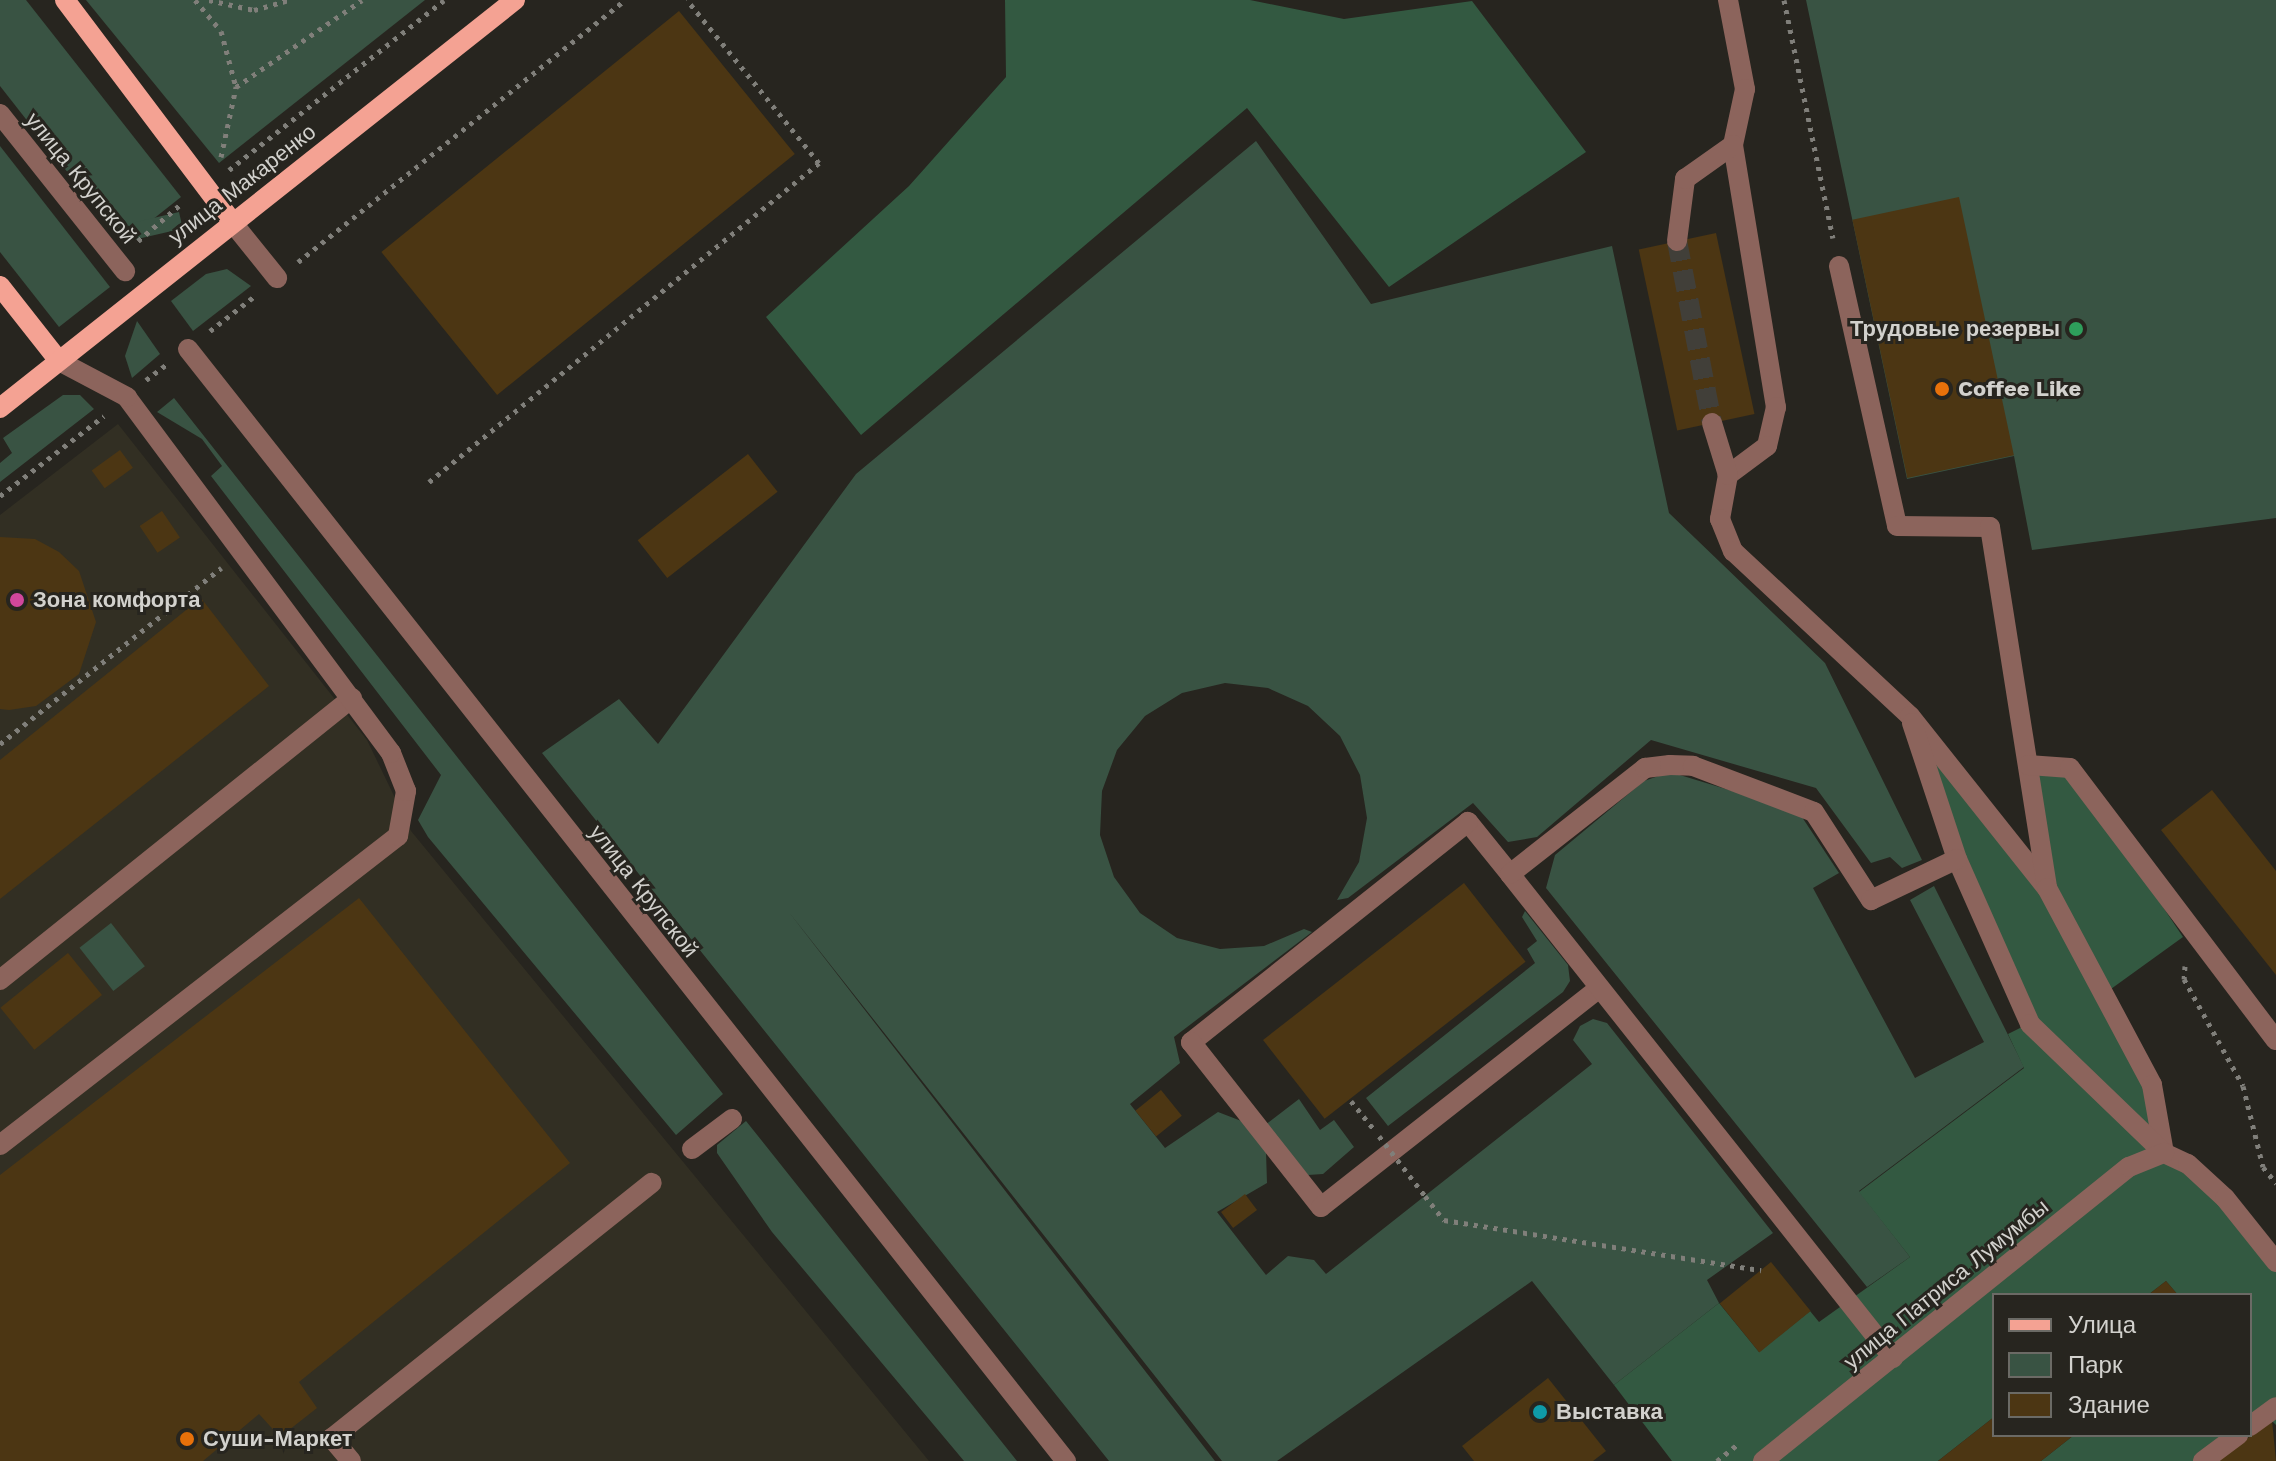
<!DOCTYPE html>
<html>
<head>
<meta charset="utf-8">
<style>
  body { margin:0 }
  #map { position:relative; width:2276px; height:1461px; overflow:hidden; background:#27251f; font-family:"Work Sans",sans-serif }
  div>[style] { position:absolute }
  .built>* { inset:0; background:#322f23 }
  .green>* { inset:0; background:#395343; transform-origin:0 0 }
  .forest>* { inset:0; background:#335941 }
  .building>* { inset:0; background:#4c3613; transform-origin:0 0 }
  .minor-tunnel>* { height:20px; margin-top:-10px; transform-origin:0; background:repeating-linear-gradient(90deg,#413f39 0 20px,transparent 0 30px) }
  .path>* { height:5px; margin-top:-2.5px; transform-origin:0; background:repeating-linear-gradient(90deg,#807f7a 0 4px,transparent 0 10px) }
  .minor>* { height:20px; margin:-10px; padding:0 10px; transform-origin:10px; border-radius:10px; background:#8c645c }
  .major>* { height:20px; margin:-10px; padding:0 10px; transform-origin:10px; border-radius:10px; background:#f4a293 }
  .path-bridge>* { height:5px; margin-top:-2.5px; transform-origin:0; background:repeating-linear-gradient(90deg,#807f7a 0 4px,transparent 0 10px) }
  .dots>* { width:22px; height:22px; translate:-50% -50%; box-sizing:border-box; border:4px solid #27251f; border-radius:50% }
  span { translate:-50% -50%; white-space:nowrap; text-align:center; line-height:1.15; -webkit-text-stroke:6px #27251f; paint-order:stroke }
  .street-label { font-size:22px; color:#d2d1cd }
  .poi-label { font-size:22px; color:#d2d1cd; font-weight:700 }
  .right { translate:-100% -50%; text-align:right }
  .left { translate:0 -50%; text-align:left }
  .legend { position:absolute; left:1992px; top:1293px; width:260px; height:144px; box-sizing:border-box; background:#27251f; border:2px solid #6b6a65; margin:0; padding:10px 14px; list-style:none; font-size:24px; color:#d2d1cd }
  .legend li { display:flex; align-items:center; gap:16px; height:40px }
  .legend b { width:40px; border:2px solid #6b6a65 }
</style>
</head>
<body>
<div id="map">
  <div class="built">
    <div style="clip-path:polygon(118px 424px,367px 740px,411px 831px,929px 1461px,0 1461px,0 515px)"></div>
  </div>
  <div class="green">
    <div style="clip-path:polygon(0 0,26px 0,181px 197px,123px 243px,0 86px)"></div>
    <div style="clip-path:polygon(86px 0,425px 0,219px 163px)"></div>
    <div style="clip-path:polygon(1806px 0,2276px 0,2276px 518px,2032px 550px,2014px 456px,1907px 479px)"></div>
    <div style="clip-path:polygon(1256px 141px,1371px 304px,1612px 246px,1669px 513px,1825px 663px,1922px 860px,1902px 868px,1890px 857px,1871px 863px,1816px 788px,1651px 740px,1537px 837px,1508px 842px,1473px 803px,1348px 898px,1337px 900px,1359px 862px,1367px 818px,1360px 775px,1340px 736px,1308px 706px,1268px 688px,1225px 683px,1182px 693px,1145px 716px,1117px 750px,1102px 791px,1100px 835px,1114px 877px,1140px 913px,1177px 938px,1220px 949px,1264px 946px,1304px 929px,1312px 932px,1174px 1037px,1180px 1063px,1130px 1104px,1165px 1148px,1218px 1112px,1244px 1122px,1266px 1152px,1267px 1183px,1217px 1212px,1266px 1275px,1288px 1256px,1314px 1260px,1326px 1274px,1592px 1064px,1573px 1040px,1580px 1026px,1593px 1019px,1607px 1023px,1773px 1233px,1707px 1280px,1719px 1303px,1614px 1385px,1532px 1281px,1277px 1461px,1222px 1461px,788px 911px,1215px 1461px,1109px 1461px,542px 753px,619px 699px,658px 744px,856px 474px)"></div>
    <div style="clip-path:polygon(0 146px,110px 287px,59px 327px,0 252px)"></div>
    <div style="left:179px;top:212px;width:17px;height:63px;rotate:77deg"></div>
    <div style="clip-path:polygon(227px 269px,251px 286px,193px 331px,171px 301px,206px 274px)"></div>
    <div style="clip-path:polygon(137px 321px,160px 354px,132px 378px,125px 356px)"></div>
    <div style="clip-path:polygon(63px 395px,80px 395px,94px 409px,0 482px,0 463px,12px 453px,3px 438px)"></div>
    <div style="clip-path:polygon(174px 398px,723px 1094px,676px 1135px,428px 837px,418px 820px,441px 775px,211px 476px,222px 466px,202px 439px,157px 412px)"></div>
    <div style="clip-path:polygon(1670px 772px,1798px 811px,1839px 873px,1813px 888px,1915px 1078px,1984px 1042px,1910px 900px,1934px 886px,2024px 1067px,1859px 1191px,1910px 1257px,1867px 1287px,1546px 888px,1555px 855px,1644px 781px)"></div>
    <div style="clip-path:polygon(1525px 911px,1568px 965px,1570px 981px,1563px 992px,1388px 1126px,1366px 1098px,1535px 963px,1527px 949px,1537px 941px,1522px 917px)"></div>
    <div style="left:111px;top:923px;width:55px;height:40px;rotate:52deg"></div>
    <div style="clip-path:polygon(1299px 1099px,1320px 1130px,1334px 1120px,1354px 1147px,1323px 1174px,1308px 1175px,1265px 1125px)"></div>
    <div style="clip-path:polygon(746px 1121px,867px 1273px,1017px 1461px,964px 1461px,772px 1232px,717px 1153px,717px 1145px)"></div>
  </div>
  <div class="forest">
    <div style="clip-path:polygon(1005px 0,1250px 0,1344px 19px,1472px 1px,1586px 152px,1389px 287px,1247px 108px,861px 435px,766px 317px,909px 186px,1006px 77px)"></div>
    <div style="clip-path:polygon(1910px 716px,2046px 886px,2029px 772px,2070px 768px,2183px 937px,2104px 994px,2152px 1085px,2164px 1153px,2188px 1164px,2276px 1262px,2276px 1425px,2271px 1420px,2217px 1461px,2041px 1461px,2074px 1435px,2250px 1435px,2250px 1295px,2178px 1295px,2166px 1281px,2148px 1295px,1994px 1295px,1994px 1417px,1938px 1461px,1672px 1461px,1614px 1385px,1719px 1303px,1759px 1352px,1810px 1311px,1819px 1322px,1910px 1257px,1859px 1192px,2024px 1068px,2008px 1034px,2030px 1023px)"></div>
  </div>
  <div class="building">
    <div style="left:679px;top:11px;width:184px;height:383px;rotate:51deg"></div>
    <div style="left:1959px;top:197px;width:264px;height:109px;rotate:78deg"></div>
    <div style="left:1716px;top:233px;width:185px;height:79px;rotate:78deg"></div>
    <div style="left:120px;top:450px;width:22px;height:35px;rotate:54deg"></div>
    <div style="left:748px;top:454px;width:48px;height:140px;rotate:52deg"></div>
    <div style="left:162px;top:511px;width:32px;height:27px;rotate:56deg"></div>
    <div style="clip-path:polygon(0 537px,35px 539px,59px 552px,79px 571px,96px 622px,79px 674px,36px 706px,9px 710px,0 709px)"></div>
    <div style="clip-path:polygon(201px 598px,269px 686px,0 899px,0 760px)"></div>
    <div style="clip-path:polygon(2212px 790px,2276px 871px,2276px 975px,2161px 830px)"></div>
    <div style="left:1464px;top:883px;width:100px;height:255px;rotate:52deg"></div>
    <div style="clip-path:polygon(359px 898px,570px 1163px,299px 1382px,317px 1408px,280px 1437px,259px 1414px,203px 1461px,0 1461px,0 1175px)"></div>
    <div style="left:68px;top:953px;width:54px;height:87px;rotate:51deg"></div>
    <div style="left:1161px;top:1090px;width:33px;height:33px;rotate:51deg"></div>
    <div style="left:1245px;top:1194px;width:20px;height:30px;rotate:53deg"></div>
    <div style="left:1771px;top:1262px;width:63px;height:66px;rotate:51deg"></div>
    <div style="clip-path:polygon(2166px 1281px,2178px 1295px,2148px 1295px)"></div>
    <div style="clip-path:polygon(1548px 1378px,1606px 1451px,1593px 1461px,1474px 1461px,1462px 1446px)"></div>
    <div style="clip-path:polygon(1994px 1417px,1994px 1435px,2074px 1435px,2041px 1461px,1938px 1461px)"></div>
    <div style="clip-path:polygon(2272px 1420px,2276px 1461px,2217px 1461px)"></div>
  </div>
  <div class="minor-tunnel">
    <div style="left:1677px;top:241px;width:185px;rotate:79.1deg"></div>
  </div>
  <div class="path">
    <div style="left:195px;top:0;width:40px;rotate:50deg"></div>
    <div style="left:221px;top:31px;width:58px;rotate:75deg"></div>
    <div style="left:209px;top:0;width:46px;rotate:12.5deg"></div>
    <div style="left:254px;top:10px;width:36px;rotate:-16deg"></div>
    <div style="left:1784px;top:0;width:243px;rotate:78.4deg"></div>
    <div style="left:221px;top:157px;width:72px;rotate:-77.9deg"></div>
    <div style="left:236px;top:87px;width:153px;rotate:-34.6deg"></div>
    <div style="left:229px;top:170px;width:274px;rotate:-38.3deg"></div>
    <div style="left:138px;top:241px;width:58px;rotate:-40.8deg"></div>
    <div style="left:298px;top:262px;width:419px;rotate:-38.7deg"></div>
    <div style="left:210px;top:331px;width:58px;rotate:-38deg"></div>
    <div style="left:146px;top:380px;width:26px;rotate:-37deg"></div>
    <div style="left:429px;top:482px;width:504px;rotate:-39.28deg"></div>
    <div style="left:819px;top:163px;width:210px;rotate:-129deg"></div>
    <div style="left:0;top:496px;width:131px;rotate:-37.6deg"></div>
    <div style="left:0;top:744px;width:283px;rotate:-38.5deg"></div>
    <div style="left:2185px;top:966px;width:13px;rotate:94deg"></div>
    <div style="left:2184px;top:979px;width:122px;rotate:61.1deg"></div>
    <div style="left:2243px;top:1086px;width:83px;rotate:76.1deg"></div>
    <div style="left:2263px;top:1167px;width:21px;rotate:51deg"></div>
    <div style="left:1351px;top:1101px;width:36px;rotate:51deg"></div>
    <div style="left:1425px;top:1196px;width:31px;rotate:52deg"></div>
    <div style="left:1444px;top:1220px;width:321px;rotate:9deg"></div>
    <div style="left:1717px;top:1461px;width:27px;rotate:-39deg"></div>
  </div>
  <div class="minor">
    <div style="left:1728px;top:0;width:91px;rotate:79.2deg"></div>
    <div style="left:1745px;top:89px;width:57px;rotate:102.1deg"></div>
    <div style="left:1733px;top:145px;width:266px;rotate:80.7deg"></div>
    <div style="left:1776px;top:407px;width:40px;rotate:103deg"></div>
    <div style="left:1767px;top:446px;width:49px;rotate:143.4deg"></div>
    <div style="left:1728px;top:475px;width:45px;rotate:100.3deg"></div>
    <div style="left:1720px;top:519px;width:35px;rotate:68deg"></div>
    <div style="left:1733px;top:551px;width:242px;rotate:43deg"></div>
    <div style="left:1910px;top:716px;width:220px;rotate:51.5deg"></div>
    <div style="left:0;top:114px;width:201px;rotate:51.5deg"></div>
    <div style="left:232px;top:222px;width:72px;rotate:51.2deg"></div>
    <div style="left:1677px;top:241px;width:63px;rotate:-82.6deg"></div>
    <div style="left:1685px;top:179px;width:59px;rotate:-35.3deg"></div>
    <div style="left:1839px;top:266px;width:266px;rotate:77.4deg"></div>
    <div style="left:1897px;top:526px;width:93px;rotate:0.6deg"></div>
    <div style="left:1990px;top:527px;width:365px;rotate:81deg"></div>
    <div style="left:2047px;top:888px;width:223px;rotate:61.9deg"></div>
    <div style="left:2152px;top:1085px;width:69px;rotate:80deg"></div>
    <div style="left:188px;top:349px;width:1417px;rotate:51.71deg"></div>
    <div style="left:1712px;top:423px;width:54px;rotate:72.9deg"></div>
    <div style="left:1912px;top:723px;width:143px;rotate:71.7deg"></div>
    <div style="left:1957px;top:859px;width:180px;rotate:66.1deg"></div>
    <div style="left:2030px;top:1024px;width:186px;rotate:43.9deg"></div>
    <div style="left:2164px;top:1153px;width:26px;rotate:25deg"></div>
    <div style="left:2188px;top:1164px;width:50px;rotate:42.6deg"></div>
    <div style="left:2225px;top:1198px;width:82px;rotate:51.4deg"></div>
    <div style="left:2028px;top:765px;width:42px;rotate:4.1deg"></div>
    <div style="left:2070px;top:768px;width:341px;rotate:52.9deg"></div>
    <div style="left:1510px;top:874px;width:67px;rotate:-128.9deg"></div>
    <div style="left:1468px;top:822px;width:354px;rotate:141.5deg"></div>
    <div style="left:1191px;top:1042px;width:210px;rotate:51.8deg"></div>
    <div style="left:1321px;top:1207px;width:354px;rotate:-38.2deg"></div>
    <div style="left:0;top:980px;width:451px;rotate:-38.7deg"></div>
    <div style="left:0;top:1145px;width:504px;rotate:-37.83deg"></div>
    <div style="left:398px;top:836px;width:46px;rotate:-79.9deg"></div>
    <div style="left:406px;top:791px;width:41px;rotate:-111.5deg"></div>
    <div style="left:391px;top:753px;width:443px;rotate:-126.6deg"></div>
    <div style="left:127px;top:397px;width:77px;rotate:-152.1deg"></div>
    <div style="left:692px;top:1149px;width:50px;rotate:-36.9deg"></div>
    <div style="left:1893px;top:1358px;width:617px;rotate:-128.36deg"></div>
    <div style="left:1510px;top:874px;width:172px;rotate:-38.1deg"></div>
    <div style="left:1645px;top:768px;width:25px;rotate:-7deg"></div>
    <div style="left:1670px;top:765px;width:23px;rotate:2deg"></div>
    <div style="left:1693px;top:766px;width:129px;rotate:20.8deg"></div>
    <div style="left:1814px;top:812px;width:105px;rotate:57.1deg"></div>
    <div style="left:1871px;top:900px;width:95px;rotate:-25.5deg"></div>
    <div style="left:2250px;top:1426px;width:32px;rotate:-36deg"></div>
    <div style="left:351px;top:1461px;width:30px;rotate:-130deg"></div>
    <div style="left:332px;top:1438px;width:409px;rotate:-38.6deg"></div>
    <div style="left:1763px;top:1461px;width:469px;rotate:-38.8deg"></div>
    <div style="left:2129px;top:1167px;width:38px;rotate:-22deg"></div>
    <div style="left:2203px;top:1461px;width:44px;rotate:-36.6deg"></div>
  </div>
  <div class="major">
    <div style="left:65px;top:0;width:278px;rotate:53deg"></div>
    <div style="left:0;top:286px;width:95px;rotate:51.8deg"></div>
    <div style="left:0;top:408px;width:657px;rotate:-38.39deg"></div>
  </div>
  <div class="path-bridge">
    <div style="left:1379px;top:1136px;width:76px;rotate:52.5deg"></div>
  </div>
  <div class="dots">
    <div style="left:2076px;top:329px;background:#2e9e5b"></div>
    <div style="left:1942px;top:389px;background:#e8710a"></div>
    <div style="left:17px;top:600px;background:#d1479c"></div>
    <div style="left:1540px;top:1412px;background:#0f9aa8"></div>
    <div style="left:187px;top:1439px;background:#e8710a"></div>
  </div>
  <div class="street-label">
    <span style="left:81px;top:178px;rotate:51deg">улица Крупской</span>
    <span style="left:242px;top:184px;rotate:-38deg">улица Макаренко</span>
    <span style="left:644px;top:891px;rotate:52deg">улица Крупской</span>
    <span style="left:1946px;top:1284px;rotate:-39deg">улица Патриса Лумумбы</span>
  </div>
  <div class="poi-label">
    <span class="right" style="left:2060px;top:329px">Трудовые резервы</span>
    <span class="left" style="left:1958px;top:389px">Coffee Like</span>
    <span class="left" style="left:33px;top:600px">Зона комфорта</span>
    <span class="left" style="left:1556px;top:1412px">Выставка</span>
    <span class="left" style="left:203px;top:1439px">Суши-Маркет</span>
  </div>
  <ul class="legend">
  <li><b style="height:10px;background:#f4a293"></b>Улица</li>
  <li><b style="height:22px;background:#395343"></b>Парк</li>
  <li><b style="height:22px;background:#4c3613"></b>Здание</li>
  </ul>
</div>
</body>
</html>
